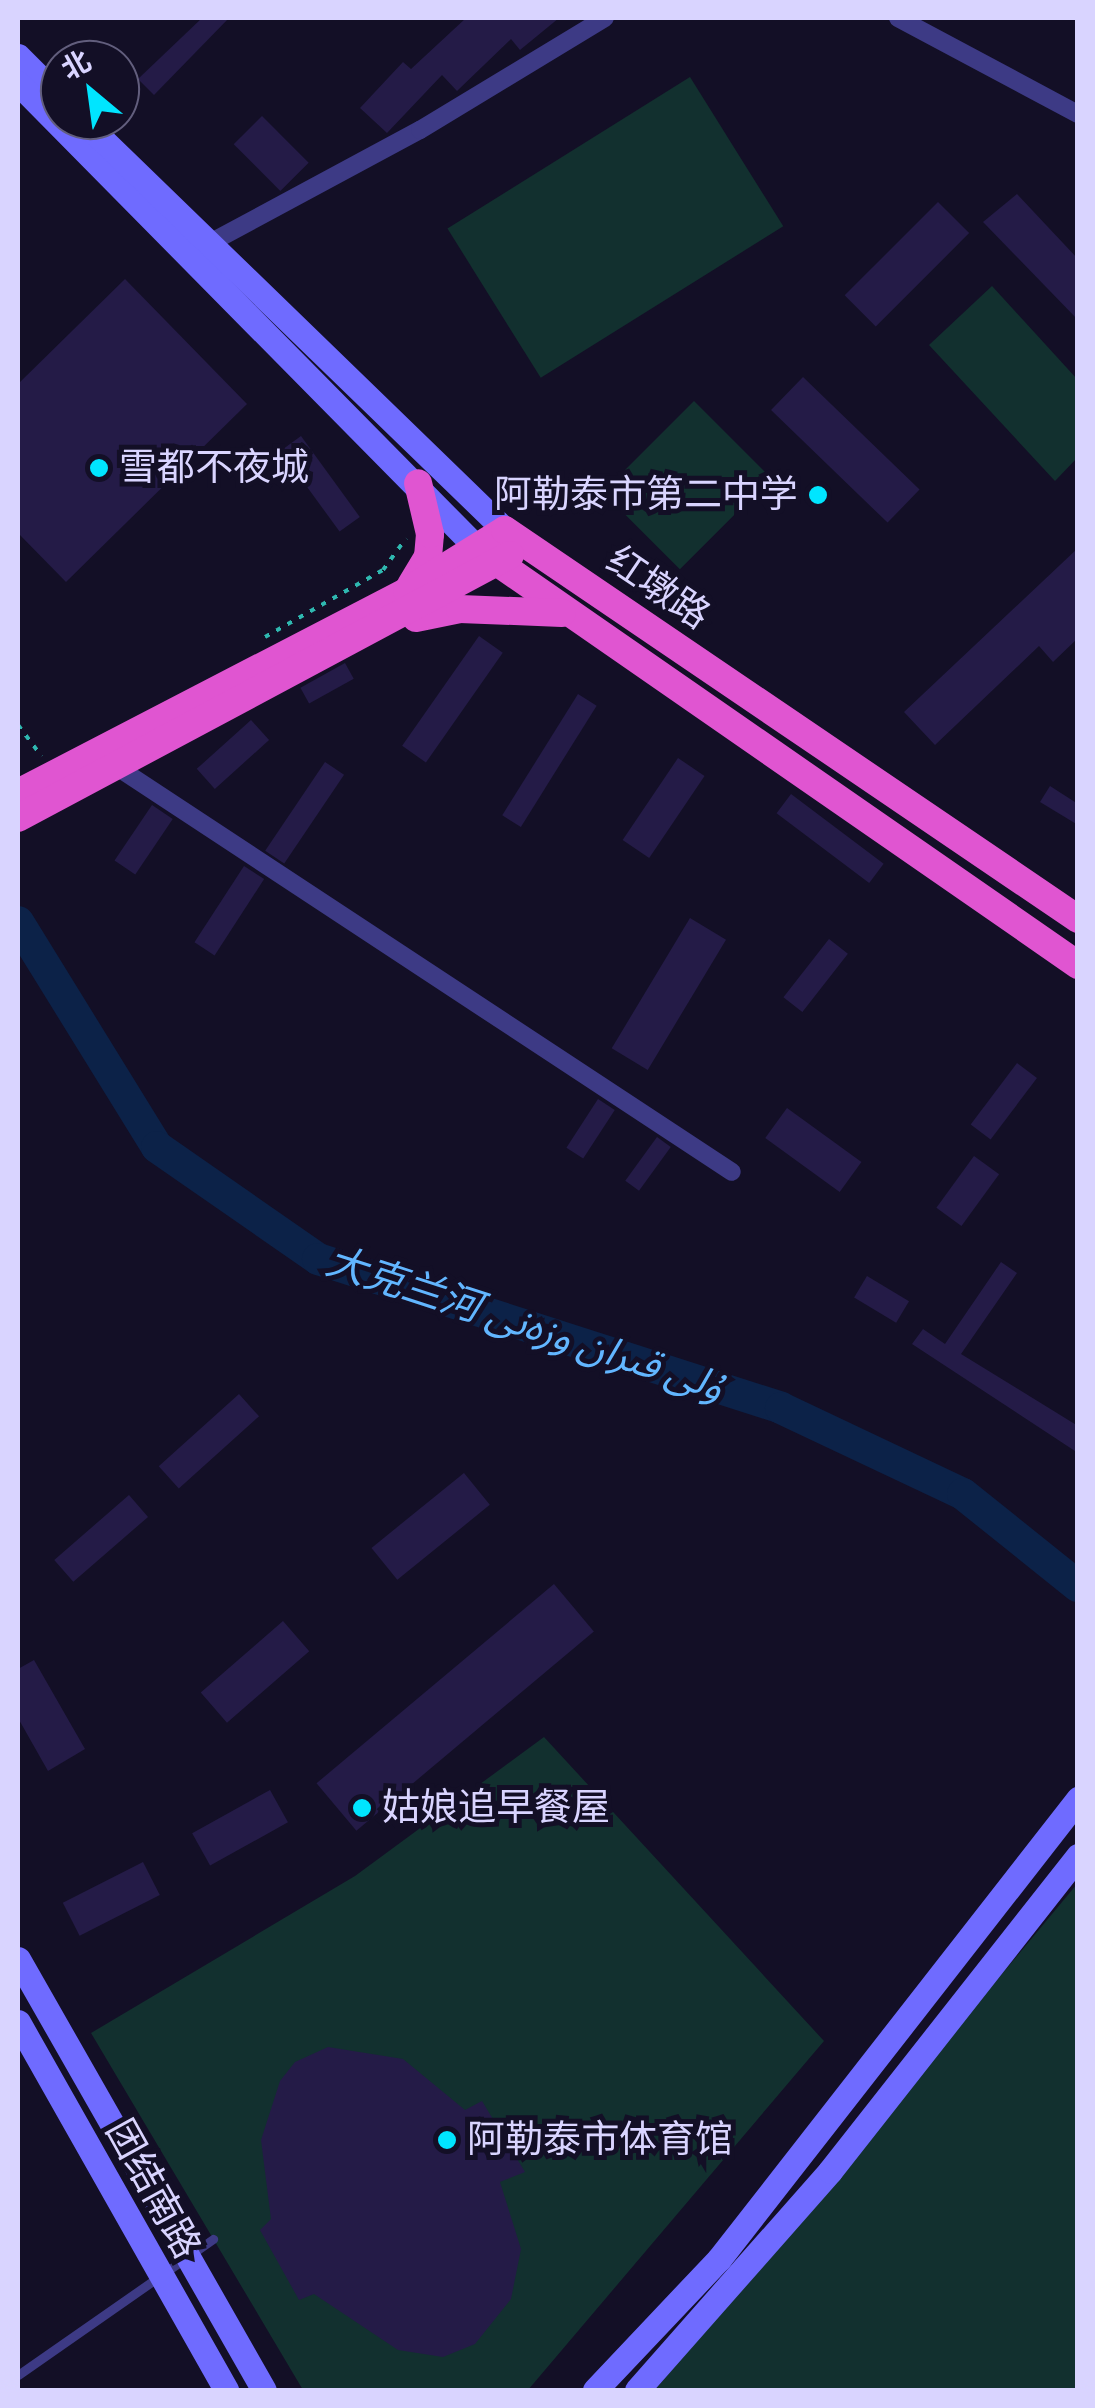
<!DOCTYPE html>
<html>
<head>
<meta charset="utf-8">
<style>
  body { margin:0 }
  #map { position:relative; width:1095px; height:2408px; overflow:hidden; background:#130f26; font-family:Signika,"Noto Sans Arabic","Noto Sans SC",sans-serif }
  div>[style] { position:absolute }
  .green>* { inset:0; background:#12302f; transform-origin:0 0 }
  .river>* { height:32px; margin:-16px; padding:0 16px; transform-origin:16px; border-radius:16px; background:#0c2248 }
  .building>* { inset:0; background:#241b47; transform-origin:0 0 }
  .path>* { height:4px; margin-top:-2px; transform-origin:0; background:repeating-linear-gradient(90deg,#2fb8b0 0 5px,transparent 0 13px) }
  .service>* { height:9px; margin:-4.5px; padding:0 4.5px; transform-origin:4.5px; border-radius:4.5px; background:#3d3a85 }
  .minor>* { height:18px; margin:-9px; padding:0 9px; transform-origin:9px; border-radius:9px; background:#3d3a85 }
  .secondary>* { height:25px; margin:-12.5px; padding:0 12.5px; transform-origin:12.5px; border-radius:12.5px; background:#6f6bff }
  .trunk>* { height:28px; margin:-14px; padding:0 14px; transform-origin:14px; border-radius:14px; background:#e055d1 }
  .dots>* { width:28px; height:28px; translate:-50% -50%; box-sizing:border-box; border:5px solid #130f26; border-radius:50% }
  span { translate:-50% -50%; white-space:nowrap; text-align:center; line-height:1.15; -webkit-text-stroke:10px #130f26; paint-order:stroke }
  .poi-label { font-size:38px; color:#d9d4ff }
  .left { translate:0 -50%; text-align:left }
  .right { translate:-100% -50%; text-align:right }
  .street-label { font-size:38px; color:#d9d4ff }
  .water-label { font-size:40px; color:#62b6ff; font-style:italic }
  .frame { position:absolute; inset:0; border:20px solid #d9d4ff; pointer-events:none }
  .north { position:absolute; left:40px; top:40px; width:100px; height:100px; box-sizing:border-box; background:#130f26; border:2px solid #625e7d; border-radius:50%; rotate:331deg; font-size:28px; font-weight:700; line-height:40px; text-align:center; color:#d9d4ff }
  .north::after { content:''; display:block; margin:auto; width:35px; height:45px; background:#00e5ff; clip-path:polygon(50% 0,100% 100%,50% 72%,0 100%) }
</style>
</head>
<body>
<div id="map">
  <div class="green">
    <div style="left:690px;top:77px;width:176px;height:286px;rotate:58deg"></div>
    <div style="clip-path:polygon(992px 286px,1077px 379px,1077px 458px,1055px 481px,929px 345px)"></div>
    <div style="left:694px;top:401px;width:109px;height:129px;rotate:45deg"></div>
    <div style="clip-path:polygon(544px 1737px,824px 2041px,528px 2390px,303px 2390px,91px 2033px,355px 1876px)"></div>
    <div style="clip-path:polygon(1077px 1884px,1077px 2390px,655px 2390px)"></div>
  </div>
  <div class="river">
    <div style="left:18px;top:922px;width:264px;rotate:58.3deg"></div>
    <div style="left:157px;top:1147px;width:196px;rotate:34.8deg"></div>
    <div style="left:318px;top:1259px;width:486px;rotate:17.8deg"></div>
    <div style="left:781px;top:1408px;width:201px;rotate:25.3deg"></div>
    <div style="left:963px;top:1494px;width:147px;rotate:38.7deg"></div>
  </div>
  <div class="building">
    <div style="clip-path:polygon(202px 18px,229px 18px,154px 95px,138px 79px)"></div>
    <div style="clip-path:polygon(466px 18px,559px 18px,520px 50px,511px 39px,457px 91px,442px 75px,387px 133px,360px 108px,403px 62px,411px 69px)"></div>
    <div style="left:262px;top:116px;width:66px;height:40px;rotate:45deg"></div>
    <div style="clip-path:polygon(1017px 194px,1078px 259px,1078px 320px,983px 222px)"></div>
    <div style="left:938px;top:202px;width:44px;height:132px;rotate:45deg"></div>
    <div style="clip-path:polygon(125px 279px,247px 404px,66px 582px,18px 533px,18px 384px)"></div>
    <div style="left:803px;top:377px;width:162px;height:46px;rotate:44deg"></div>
    <div style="left:301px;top:436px;width:100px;height:25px;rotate:54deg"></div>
    <div style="clip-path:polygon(1078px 548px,1078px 638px,1053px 662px,1039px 646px,935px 745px,904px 712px)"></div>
    <div style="left:479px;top:636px;width:29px;height:134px;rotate:35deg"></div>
    <div style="left:345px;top:663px;width:18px;height:51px;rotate:61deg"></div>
    <div style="left:578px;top:694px;width:22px;height:143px;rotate:32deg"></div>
    <div style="left:251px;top:720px;width:27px;height:73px;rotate:48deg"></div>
    <div style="left:678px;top:758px;width:32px;height:99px;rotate:34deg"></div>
    <div style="left:325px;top:762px;width:23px;height:107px;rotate:34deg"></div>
    <div style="clip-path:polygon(1050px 786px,1078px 804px,1078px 825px,1040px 802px)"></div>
    <div style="left:791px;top:794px;width:116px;height:24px;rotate:37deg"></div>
    <div style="left:152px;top:805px;width:25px;height:67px;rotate:34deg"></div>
    <div style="left:244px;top:866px;width:24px;height:91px;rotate:33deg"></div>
    <div style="left:690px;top:918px;width:42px;height:152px;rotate:31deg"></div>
    <div style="left:829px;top:939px;width:24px;height:74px;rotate:38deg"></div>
    <div style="left:1017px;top:1063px;width:25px;height:77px;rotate:37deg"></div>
    <div style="left:598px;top:1099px;width:20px;height:58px;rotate:33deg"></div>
    <div style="left:787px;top:1108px;width:92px;height:37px;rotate:36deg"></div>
    <div style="left:657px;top:1137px;width:17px;height:54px;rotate:36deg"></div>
    <div style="left:974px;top:1156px;width:31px;height:64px;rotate:36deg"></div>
    <div style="clip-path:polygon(1001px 1262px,1017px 1273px,961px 1354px,1078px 1426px,1078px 1453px,912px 1344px,923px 1329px,945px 1344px)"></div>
    <div style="left:867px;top:1276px;width:49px;height:25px;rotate:31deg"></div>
    <div style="left:239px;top:1394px;width:30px;height:108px;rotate:48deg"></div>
    <div style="left:464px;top:1473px;width:41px;height:119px;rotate:51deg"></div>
    <div style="left:129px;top:1495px;width:29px;height:99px;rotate:49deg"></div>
    <div style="left:554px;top:1584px;width:62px;height:310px;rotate:50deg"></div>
    <div style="left:283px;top:1621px;width:40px;height:109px;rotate:49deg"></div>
    <div style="clip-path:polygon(34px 1660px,85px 1749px,48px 1771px,18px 1718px,18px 1669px)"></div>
    <div style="left:270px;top:1790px;width:37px;height:89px;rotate:61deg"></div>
    <div style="left:143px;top:1862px;width:37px;height:90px;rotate:63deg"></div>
    <div style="clip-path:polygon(328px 2047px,403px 2059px,465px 2110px,482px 2101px,525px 2172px,500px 2182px,521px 2249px,511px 2299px,475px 2344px,443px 2357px,398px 2350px,314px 2294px,299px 2300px,260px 2230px,271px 2219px,261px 2140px,280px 2081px,295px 2062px)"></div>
  </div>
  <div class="path">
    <div style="left:265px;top:637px;width:136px;rotate:-29.6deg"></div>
    <div style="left:383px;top:570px;width:39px;rotate:-54deg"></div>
    <div style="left:18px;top:725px;width:39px;rotate:53deg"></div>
  </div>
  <div class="service">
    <div style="left:18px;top:2375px;width:238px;rotate:-34.9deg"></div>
  </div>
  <div class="minor">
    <div style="left:898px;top:18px;width:204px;rotate:28.1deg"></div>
    <div style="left:208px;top:244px;width:241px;rotate:-28.3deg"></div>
    <div style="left:420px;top:130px;width:216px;rotate:-31.2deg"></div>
    <div style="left:117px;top:767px;width:736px;rotate:33.37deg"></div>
  </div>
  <div class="secondary">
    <div style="left:18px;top:56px;width:59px;rotate:45deg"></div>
    <div style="left:18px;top:83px;width:655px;rotate:45.37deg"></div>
    <div style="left:82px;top:120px;width:589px;rotate:44.11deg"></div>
    <div style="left:18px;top:1959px;width:496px;rotate:60.3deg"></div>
    <div style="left:18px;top:2022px;width:423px;rotate:60.5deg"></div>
    <div style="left:595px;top:2390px;width:180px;rotate:-46.6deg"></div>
    <div style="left:719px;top:2259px;width:584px;rotate:-52.03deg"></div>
    <div style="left:637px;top:2390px;width:292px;rotate:-48.6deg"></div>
    <div style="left:830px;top:2171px;width:401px;rotate:-51.8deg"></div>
  </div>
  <div class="trunk">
    <div style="left:478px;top:549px;width:730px;rotate:34.73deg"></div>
    <div style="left:411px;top:585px;width:33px;rotate:-59deg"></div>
    <div style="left:428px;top:557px;width:23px;rotate:-85deg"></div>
    <div style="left:430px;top:534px;width:52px;rotate:-103.2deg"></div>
    <div style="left:416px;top:618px;width:45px;rotate:-11.6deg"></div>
    <div style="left:460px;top:609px;width:102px;rotate:2.2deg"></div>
    <div style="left:18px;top:793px;width:438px;rotate:-27.4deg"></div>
    <div style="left:407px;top:591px;width:115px;rotate:-31.9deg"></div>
    <div style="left:505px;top:530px;width:693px;rotate:34.17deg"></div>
    <div style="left:18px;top:818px;width:558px;rotate:-28.13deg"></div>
  </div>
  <div class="dots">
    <div style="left:99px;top:468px;background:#00e5ff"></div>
    <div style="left:818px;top:495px;background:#00e5ff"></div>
    <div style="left:362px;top:1808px;background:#00e5ff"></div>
    <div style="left:447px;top:2140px;background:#00e5ff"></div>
  </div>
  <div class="poi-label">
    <span class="left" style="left:119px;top:468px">雪都不夜城</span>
    <span class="right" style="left:798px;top:495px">阿勒泰市第二中学</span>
    <span class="left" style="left:382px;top:1808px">姑娘追早餐屋</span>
    <span class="left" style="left:467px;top:2140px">阿勒泰市体育馆</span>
  </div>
  <div class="street-label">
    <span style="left:658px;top:588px;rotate:34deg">红墩路</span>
    <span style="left:153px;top:2189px;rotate:61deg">团结南路</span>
  </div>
  <div class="water-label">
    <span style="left:525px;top:1324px;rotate:18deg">大克兰河 ۇلى قىران وزەنى</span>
  </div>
  <div class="frame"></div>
  <div class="north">北</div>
</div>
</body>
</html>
